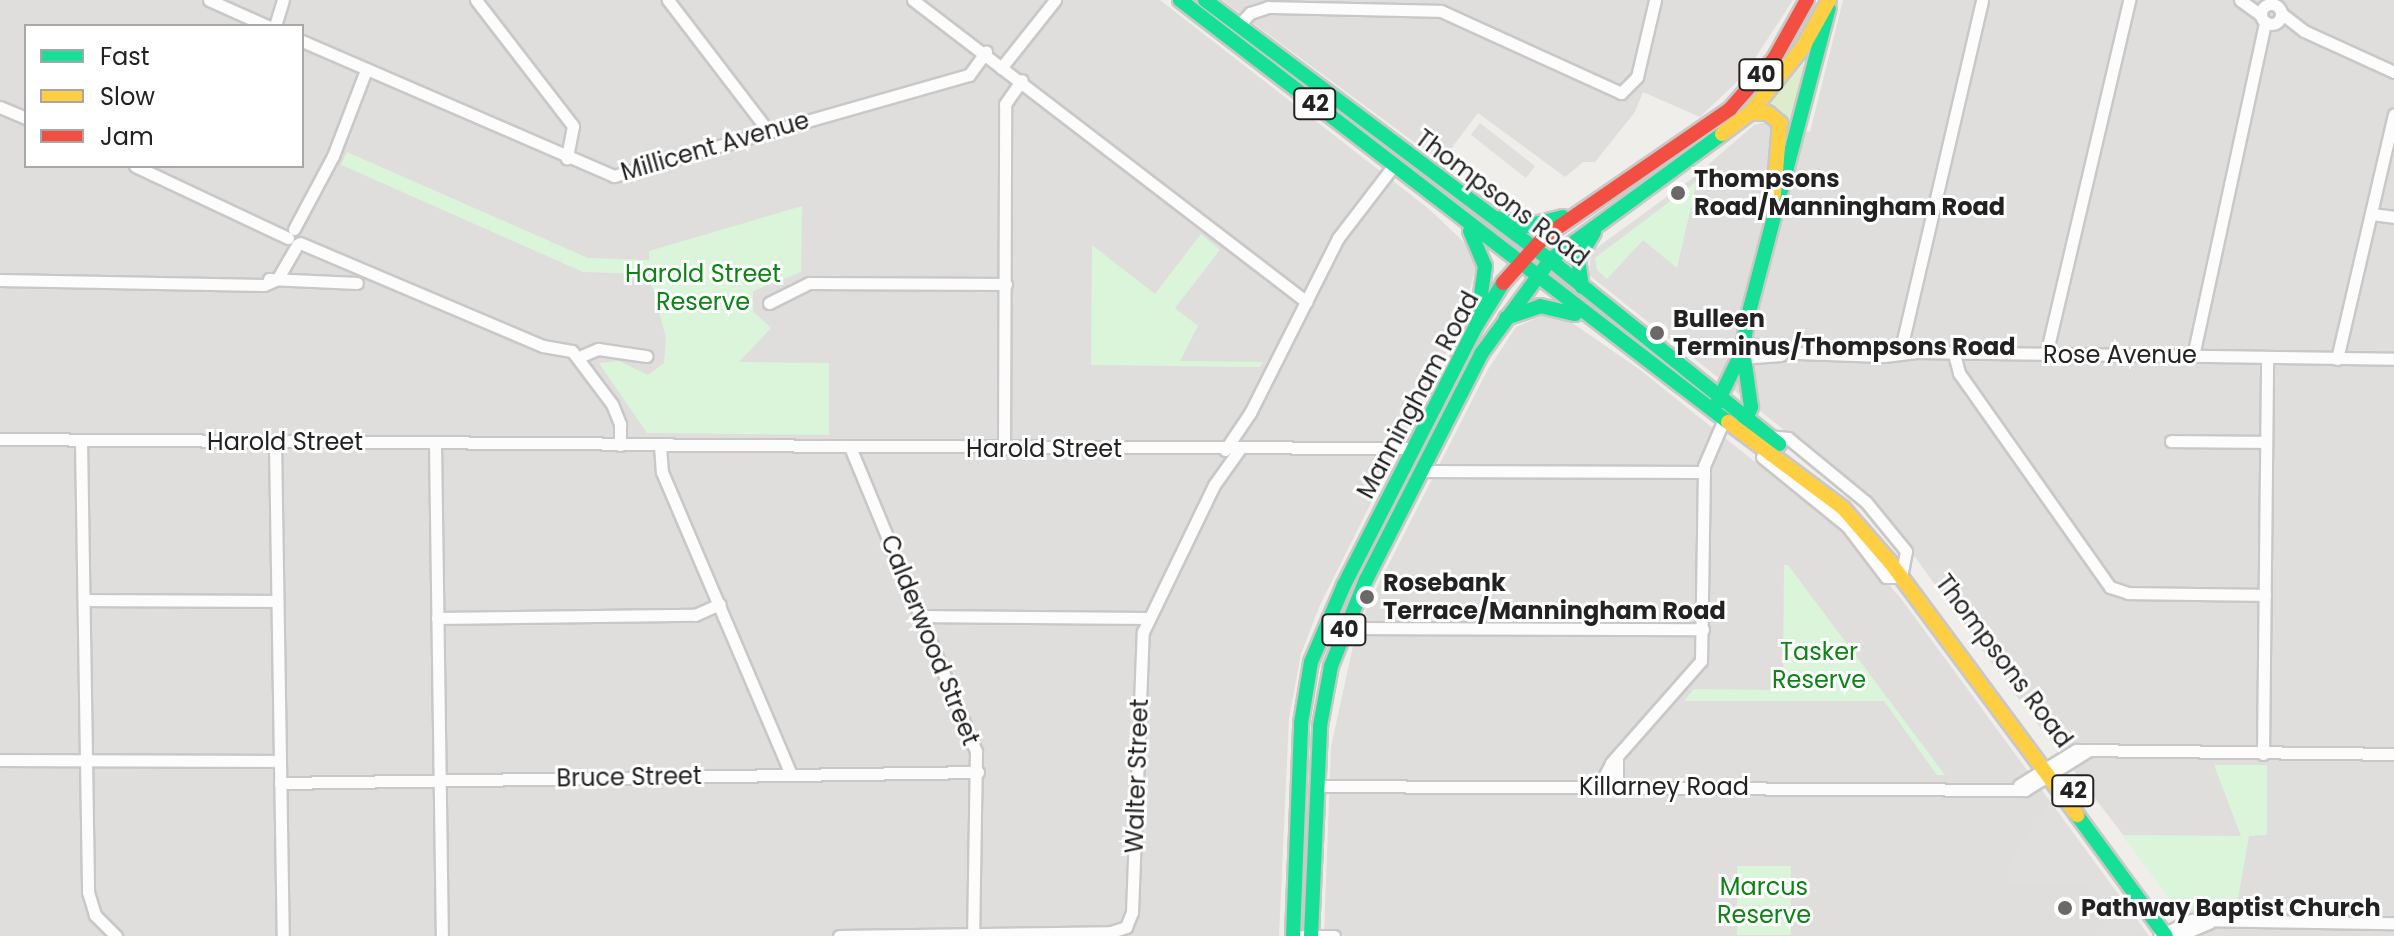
<!DOCTYPE html>
<html>
<head>
<meta charset="utf-8">
<style>
  body { margin:0 }
  #map { position:relative; width:2394px; height:936px; overflow:hidden; background:#f0eeeb; font-family:Poppins,sans-serif }
  div>[style] { position:absolute }
  .residential>* { inset:0; background:#dfdedc }
  .grass>* { inset:0; background:#ddeccb }
  .park>* { inset:0; background:#daf5da; transform-origin:0 0 }
  .parking>* { inset:0; background:#e0dfde; transform-origin:0 0 }
  .roads { filter:drop-shadow(2px 0 #c9c8c7) drop-shadow(-2px 0 #c9c8c7) drop-shadow(0 2px #c9c8c7) drop-shadow(0 -2px #c9c8c7) }
  .street>* { height:11px; margin:-5.5px; padding:0 5.5px; transform-origin:5.5px; border-radius:5.5px; background:#fdfcfc }
  .street>.ring { margin:-5.5px; padding:0; box-sizing:content-box; background:none; border:11px solid #fdfcfc; border-radius:50% }
  .fast>* { height:14px; margin:-7px; padding:0 7px; transform-origin:7px; border-radius:7px; background:#16e098 }
  .slow>* { height:14px; margin:-7px; padding:0 7px; transform-origin:7px; border-radius:7px; background:#ffcf43 }
  .jam>* { height:14px; margin:-7px; padding:0 7px; transform-origin:7px; border-radius:7px; background:#f24e42 }
  .dots>* { width:22px; height:22px; translate:-50% -50%; box-sizing:border-box; border:4px solid #fff; border-radius:50% }
  span { translate:-50% -50%; white-space:nowrap; text-align:center; line-height:1.15; -webkit-text-stroke:6px #fff; paint-order:stroke }
  .shield-label span { padding:2px 6px; background:#fff; border:2px solid; border-radius:6px; -webkit-text-stroke-width:0 }
  .shield-label { font-size:22px; color:#222; font-weight:700 }
  .street-label { font-size:24px; color:#222 }
  .poi-label { font-size:24px; color:#222; font-weight:700 }
  .left { translate:0 -50%; text-align:left }
  .park-label { font-size:24px; color:#0c8416 }
  .legend { position:absolute; left:24px; top:24px; width:280px; height:144px; box-sizing:border-box; background:#fff; border:2px solid #a7a7a7; margin:0; padding:10px 14px; list-style:none; font-size:24px; color:#222 }
  .legend li { display:flex; align-items:center; gap:16px; height:40px }
  .legend b { width:40px; border:2px solid #a7a7a7 }
</style>
</head>
<body>
<div id="map">
  <div class="residential">
    <div style="clip-path:polygon(evenodd,0 0,1160px 0,1429px 209px,1469px 247px,1476px 266px,1461px 323px,1320px 605px,1301px 654px,1289px 718px,1279px 936px,0 936px,0 0,26px 26px,302px 26px,302px 166px,26px 166px,26px 26px)"></div>
    <div style="clip-path:polygon(1222px 0,1793px 0,1744px 75px,1700px 117px,1643px 92px,1635px 112px,1595px 162px,1583px 162px,1565px 177px,1478px 113px,1441px 162px)"></div>
    <div style="clip-path:polygon(1843px 0,2394px 0,2394px 936px,2201px 936px,2004px 680px,1876px 503px,1589px 275px,1591px 252px,1694px 177px,1754px 125px,1765px 122px,1810px 132px)"></div>
    <div style="clip-path:polygon(1544px 315px,1565px 318px,1639px 369px,1846px 535px,1902px 600px,2149px 936px,1324px 936px,1331px 747px,1353px 646px,1366px 609px,1487px 371px,1516px 327px)"></div>
  </div>
  <div class="grass">
    <div style="clip-path:polygon(1810px 57px,1795px 126px,1786px 124px,1766px 106px)"></div>
  </div>
  <div class="park">
    <div style="clip-path:polygon(347px 152px,588px 258px,649px 260px,649px 251px,802px 206px,801px 272px,753px 291px,753px 311px,771px 328px,739px 362px,829px 363px,829px 435px,647px 433px,599px 363px,619px 361px,648px 375px,664px 363px,666px 338px,649px 274px,583px 272px,346px 167px,341px 165px)"></div>
    <div style="clip-path:polygon(1697px 181px,1677px 268px,1643px 240px,1607px 279px,1597px 270px,1595px 258px)"></div>
    <div style="clip-path:polygon(1201px 234px,1220px 250px,1175px 308px,1198px 326px,1180px 361px,1263px 362px,1260px 367px,1091px 365px,1092px 245px,1155px 294px)"></div>
    <div style="clip-path:polygon(1784px 565px,1788px 565px,1945px 775px,1937px 775px,1884px 701px,1684px 701px,1694px 689px,1774px 690px,1783px 678px)"></div>
    <div style="clip-path:polygon(2214px 765px,2267px 765px,2267px 835px,2249px 836px,2236px 910px,2178px 910px,2122px 835px,2241px 836px)"></div>
    <div style="left:1737px;top:866px;width:54px;height:69px"></div>
  </div>
  <div class="parking">
    <div style="left:1480px;top:123px;width:70px;height:15px;rotate:38deg"></div>
    <div style="clip-path:polygon(2050px 802px,2143px 928px,2138px 936px,2103px 936px,2104px 909px,2083px 883px,2007px 882px,2008px 864px)"></div>
  </div>
  <div class="roads">
    <div class="street">
      <div style="left:209px;top:0;width:64px;rotate:24.1deg"></div>
      <div style="left:476px;top:0;width:159px;rotate:52.4deg"></div>
      <div style="left:573px;top:126px;width:33px;rotate:101deg"></div>
      <div style="left:668px;top:0;width:166px;rotate:52.6deg"></div>
      <div style="left:913px;top:0;width:496px;rotate:37.5deg"></div>
      <div style="left:2240px;top:0;width:26px;rotate:36deg"></div>
      <div class="ring" style="left:2261px;top:4px;width:9px;height:9px"></div>
      <div style="left:2281px;top:13px;width:29px;rotate:38deg"></div>
      <div style="left:2304px;top:31px;width:99px;rotate:24.5deg"></div>
      <div style="left:275px;top:26px;width:27px;rotate:-73deg"></div>
      <div style="left:1238px;top:26px;width:18px;rotate:-47deg"></div>
      <div style="left:1250px;top:13px;width:19px;rotate:-18deg"></div>
      <div style="left:1268px;top:7px;width:173px;rotate:1.3deg"></div>
      <div style="left:1441px;top:11px;width:198px;rotate:24.5deg"></div>
      <div style="left:1621px;top:93px;width:23px;rotate:-45deg"></div>
      <div style="left:1637px;top:77px;width:79px;rotate:-76.8deg"></div>
      <div style="left:302px;top:41px;width:340px;rotate:23.4deg"></div>
      <div style="left:614px;top:176px;width:369px;rotate:-15.9deg"></div>
      <div style="left:969px;top:75px;width:29px;rotate:-54deg"></div>
      <div style="left:1001px;top:68px;width:87px;rotate:-51.5deg"></div>
      <div style="left:0;top:107px;width:28px;rotate:23deg"></div>
      <div style="left:135px;top:166px;width:169px;rotate:25.2deg"></div>
      <div style="left:2371px;top:214px;width:23px;rotate:7deg"></div>
      <div style="left:294px;top:229px;width:83px;rotate:-61.9deg"></div>
      <div style="left:333px;top:156px;width:92px;rotate:-69deg"></div>
      <div style="left:300px;top:243px;width:264px;rotate:23deg"></div>
      <div style="left:543px;top:346px;width:29px;rotate:10deg"></div>
      <div style="left:572px;top:351px;width:66px;rotate:53deg"></div>
      <div style="left:612px;top:404px;width:22px;rotate:68deg"></div>
      <div style="left:620px;top:424px;width:21px;rotate:90deg"></div>
      <div style="left:278px;top:278px;width:39px;rotate:-60deg"></div>
      <div style="left:269px;top:279px;width:88px;rotate:2.6deg"></div>
      <div style="left:0;top:280px;width:264px;rotate:1.1deg"></div>
      <div style="left:264px;top:285px;width:12px;rotate:-24deg"></div>
      <div style="left:769px;top:303px;width:45px;rotate:-26.6deg"></div>
      <div style="left:809px;top:283px;width:197px;rotate:0.3deg"></div>
      <div style="left:1744px;top:343px;width:55px;rotate:10.5deg"></div>
      <div style="left:1798px;top:353px;width:86px;rotate:2deg"></div>
      <div style="left:1884px;top:356px;width:31px;rotate:-7deg"></div>
      <div style="left:1915px;top:352px;width:479px;rotate:0.8deg"></div>
      <div style="left:1900px;top:353px;width:362px;rotate:-76.9deg"></div>
      <div style="left:1954px;top:354px;width:20px;rotate:75deg"></div>
      <div style="left:1959px;top:373px;width:262px;rotate:54.8deg"></div>
      <div style="left:2110px;top:587px;width:19px;rotate:18deg"></div>
      <div style="left:2128px;top:593px;width:137px;rotate:0.8deg"></div>
      <div style="left:2046px;top:355px;width:365px;rotate:-76.8deg"></div>
      <div style="left:2193px;top:356px;width:342px;rotate:-77.8deg"></div>
      <div style="left:579px;top:357px;width:21px;rotate:-23deg"></div>
      <div style="left:598px;top:349px;width:49px;rotate:8.3deg"></div>
      <div style="left:1740px;top:358px;width:41px;rotate:-4.2deg"></div>
      <div style="left:2337px;top:359px;width:251px;rotate:-76.9deg"></div>
      <div style="left:0;top:439px;width:671px;rotate:0.43deg"></div>
      <div style="left:81px;top:440px;width:452px;rotate:89.1deg"></div>
      <div style="left:88px;top:892px;width:24px;rotate:73deg"></div>
      <div style="left:95px;top:915px;width:30px;rotate:45deg"></div>
      <div style="left:2171px;top:441px;width:95px;rotate:0.6deg"></div>
      <div style="left:275px;top:442px;width:494px;rotate:89.1deg"></div>
      <div style="left:435px;top:443px;width:493px;rotate:89.2deg"></div>
      <div style="left:660px;top:445px;width:27px;rotate:86deg"></div>
      <div style="left:662px;top:472px;width:329px;rotate:66.9deg"></div>
      <div style="left:666px;top:445px;width:747px;rotate:0.23deg"></div>
      <div style="left:850px;top:447px;width:329px;rotate:67.5deg"></div>
      <div style="left:976px;top:751px;width:185px;rotate:90.9deg"></div>
      <div style="left:1004px;top:448px;width:344px;rotate:-89.8deg"></div>
      <div style="left:1005px;top:104px;width:29px;rotate:-55deg"></div>
      <div style="left:1225px;top:450px;width:45px;rotate:-56deg"></div>
      <div style="left:1250px;top:413px;width:196px;rotate:-63.3deg"></div>
      <div style="left:1338px;top:238px;width:92px;rotate:-52.5deg"></div>
      <div style="left:1762px;top:457px;width:109px;rotate:39.1deg"></div>
      <div style="left:1847px;top:526px;width:64px;rotate:52.6deg"></div>
      <div style="left:1886px;top:577px;width:15px"></div>
      <div style="left:1901px;top:577px;width:26px;rotate:-79deg"></div>
      <div style="left:1906px;top:551px;width:63px;rotate:-129.2deg"></div>
      <div style="left:1866px;top:502px;width:101px;rotate:-140.6deg"></div>
      <div style="left:1788px;top:438px;width:18px;rotate:-174deg"></div>
      <div style="left:1420px;top:471px;width:284px;rotate:0.2deg"></div>
      <div style="left:84px;top:600px;width:193px;rotate:0.3deg"></div>
      <div style="left:921px;top:616px;width:227px;rotate:0.5deg"></div>
      <div style="left:437px;top:618px;width:258px;rotate:-0.7deg"></div>
      <div style="left:695px;top:615px;width:27px;rotate:-24deg"></div>
      <div style="left:1345px;top:628px;width:358px;rotate:0.2deg"></div>
      <div style="left:2263px;top:754px;width:396px;rotate:-89.4deg"></div>
      <div style="left:0;top:760px;width:280px;rotate:0.2deg"></div>
      <div style="left:280px;top:783px;width:698px;rotate:-0.9deg"></div>
      <div style="left:2019px;top:785px;width:67px;rotate:-31.6deg"></div>
      <div style="left:2076px;top:750px;width:318px;rotate:0.7deg"></div>
      <div style="left:1316px;top:786px;width:709px;rotate:0.32deg"></div>
      <div style="left:2025px;top:790px;width:72px;rotate:-31.9deg"></div>
      <div style="left:1599px;top:786px;width:26px;rotate:-62deg"></div>
      <div style="left:1611px;top:763px;width:136px;rotate:-48.6deg"></div>
      <div style="left:1701px;top:661px;width:195px;rotate:-89.1deg"></div>
      <div style="left:1704px;top:466px;width:46px;rotate:-66.8deg"></div>
      <div style="left:1617px;top:786px;width:29px;rotate:-90deg"></div>
      <div style="left:839px;top:936px;width:272px;rotate:-0.8deg"></div>
      <div style="left:1111px;top:932px;width:16px;rotate:-18deg"></div>
      <div style="left:1126px;top:927px;width:16px;rotate:-68deg"></div>
      <div style="left:1132px;top:912px;width:280px;rotate:-87.8deg"></div>
      <div style="left:1143px;top:632px;width:163px;rotate:-64.2deg"></div>
      <div style="left:1214px;top:485px;width:43px;rotate:-54.5deg"></div>
      <div style="left:1302px;top:936px;width:32px"></div>
      <div style="left:2159px;top:936px;width:37px;rotate:-26deg"></div>
      <div style="left:2192px;top:920px;width:202px;rotate:0.9deg"></div>
      <div style="left:2178px;top:936px;width:34px;rotate:-23deg"></div>
    </div>
    <div class="fast">
      <div style="left:1180px;top:0;width:692px;rotate:37.6deg"></div>
      <div style="left:1205px;top:0;width:432px;rotate:37deg"></div>
      <div style="left:1550px;top:260px;width:294px;rotate:38.8deg"></div>
      <div style="left:1497px;top:218px;width:31px;rotate:15deg"></div>
      <div style="left:1527px;top:226px;width:37px;rotate:-14deg"></div>
      <div style="left:1470px;top:231px;width:38px;rotate:67deg"></div>
      <div style="left:1485px;top:266px;width:50px;rotate:98deg"></div>
      <div style="left:1582px;top:287px;width:28px;rotate:-98deg"></div>
      <div style="left:1578px;top:259px;width:31px;rotate:-59deg"></div>
      <div style="left:1506px;top:318px;width:36px;rotate:-19deg"></div>
      <div style="left:1540px;top:306px;width:36px;rotate:13deg"></div>
      <div style="left:1717px;top:403px;width:59px;rotate:-63.9deg"></div>
      <div style="left:1743px;top:426px;width:21px;rotate:-67deg"></div>
      <div style="left:1751px;top:407px;width:58px;rotate:-98deg"></div>
      <div style="left:1743px;top:350px;width:34px;rotate:-82deg"></div>
      <div style="left:1748px;top:316px;width:318px;rotate:-75.3deg"></div>
      <div style="left:2077px;top:815px;width:150px;rotate:53.7deg"></div>
      <div style="left:1293px;top:936px;width:213px;rotate:-87.8deg"></div>
      <div style="left:1301px;top:723px;width:62px;rotate:-80.7deg"></div>
      <div style="left:1311px;top:662px;width:84px;rotate:-66.8deg"></div>
      <div style="left:1344px;top:585px;width:291px;rotate:-63deg"></div>
      <div style="left:1476px;top:326px;width:51px;rotate:-57.9deg"></div>
      <div style="left:1311px;top:936px;width:210px;rotate:-87.5deg"></div>
      <div style="left:1320px;top:726px;width:61px;rotate:-79.6deg"></div>
      <div style="left:1331px;top:666px;width:93px;rotate:-67.9deg"></div>
      <div style="left:1366px;top:580px;width:254px;rotate:-63deg"></div>
      <div style="left:1481px;top:354px;width:117px;rotate:-53.7deg"></div>
      <div style="left:1550px;top:260px;width:213px;rotate:-36.2deg"></div>
    </div>
    <div class="slow">
      <div style="left:1750px;top:113px;width:18px"></div>
      <div style="left:1768px;top:113px;width:16px;rotate:40deg"></div>
      <div style="left:1780px;top:123px;width:72px;rotate:94.8deg"></div>
      <div style="left:1722px;top:134px;width:35px;rotate:-37deg"></div>
      <div style="left:1750px;top:113px;width:85px;rotate:-51.2deg"></div>
      <div style="left:1803px;top:47px;width:54px;rotate:-61deg"></div>
      <div style="left:1728px;top:422px;width:144px;rotate:36.8deg"></div>
      <div style="left:1843px;top:508px;width:72px;rotate:49deg"></div>
      <div style="left:1890px;top:562px;width:315px;rotate:53.5deg"></div>
    </div>
    <div class="jam">
      <div style="left:1503px;top:283px;width:62px;rotate:-48.3deg"></div>
      <div style="left:1544px;top:237px;width:226px;rotate:-34.5deg"></div>
      <div style="left:1730px;top:109px;width:67px;rotate:-48.7deg"></div>
      <div style="left:1774px;top:59px;width:68px;rotate:-60.8deg"></div>
    </div>
  </div>
  <div class="dots">
    <div style="left:1678px;top:193px;background:#6a6968"></div>
    <div style="left:1657px;top:333px;background:#6a6968"></div>
    <div style="left:1367px;top:597px;background:#6a6968"></div>
    <div style="left:2065px;top:908px;background:#6a6968"></div>
  </div>
  <div class="shield-label">
    <span style="left:1761px;top:75px">40</span>
    <span style="left:1315px;top:104px">42</span>
    <span style="left:1344px;top:630px">40</span>
    <span style="left:2073px;top:791px">42</span>
  </div>
  <div class="street-label">
    <span style="left:715px;top:146px;rotate:-16deg">Millicent Avenue</span>
    <span style="left:1502px;top:198px;rotate:37deg">Thompsons Road</span>
    <span style="left:2120px;top:355px">Rose Avenue</span>
    <span style="left:1418px;top:395px;rotate:-62deg">Manningham Road</span>
    <span style="left:285px;top:442px">Harold Street</span>
    <span style="left:1044px;top:449px">Harold Street</span>
    <span style="left:930px;top:640px;rotate:68deg">Calderwood Street</span>
    <span style="left:2004px;top:661px;rotate:53deg">Thompsons Road</span>
    <span style="left:1137px;top:776px;rotate:-88deg">Walter Street</span>
    <span style="left:629px;top:777px;rotate:-1deg">Bruce Street</span>
    <span style="left:1664px;top:787px">Killarney Road</span>
  </div>
  <div class="poi-label">
    <span class="left" style="left:1694px;top:193px">Thompsons<br>Road/Manningham Road</span>
    <span class="left" style="left:1673px;top:333px">Bulleen<br>Terminus/Thompsons Road</span>
    <span class="left" style="left:1383px;top:597px">Rosebank<br>Terrace/Manningham Road</span>
    <span class="left" style="left:2081px;top:908px">Pathway Baptist Church</span>
  </div>
  <div class="park-label">
    <span style="left:703px;top:288px">Harold Street<br>Reserve</span>
    <span style="left:1819px;top:666px">Tasker<br>Reserve</span>
    <span style="left:1764px;top:901px">Marcus<br>Reserve</span>
  </div>
  <ul class="legend">
  <li><b style="height:10px;background:#16e098"></b>Fast</li>
  <li><b style="height:10px;background:#ffcf43"></b>Slow</li>
  <li><b style="height:10px;background:#f24e42"></b>Jam</li>
  </ul>
</div>
</body>
</html>
